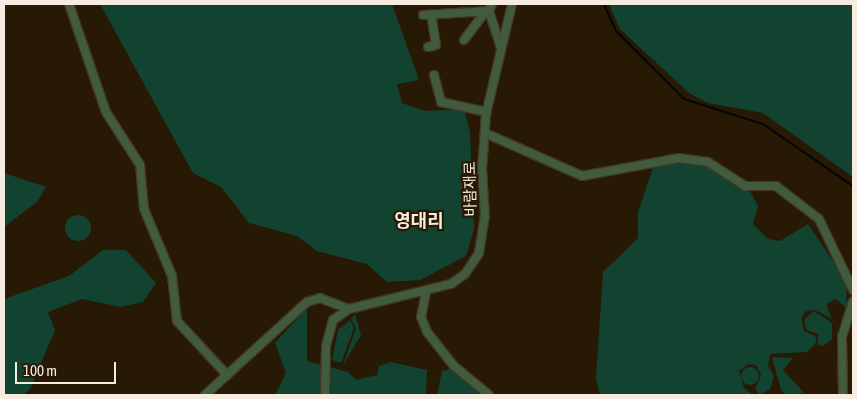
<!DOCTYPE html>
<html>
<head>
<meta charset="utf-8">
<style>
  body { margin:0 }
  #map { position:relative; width:857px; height:399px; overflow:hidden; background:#281904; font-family:"Asap Condensed","Noto Sans KR",sans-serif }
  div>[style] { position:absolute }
  .green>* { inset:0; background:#124331 }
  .round { border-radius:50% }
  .stream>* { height:2px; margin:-1px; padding:0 1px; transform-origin:1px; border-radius:1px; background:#000708 }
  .roads { filter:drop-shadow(1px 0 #453623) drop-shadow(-1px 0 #453623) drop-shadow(0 1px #453623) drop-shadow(0 -1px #453623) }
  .minor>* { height:8px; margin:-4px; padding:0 4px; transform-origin:4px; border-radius:4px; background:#405b3d }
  span { translate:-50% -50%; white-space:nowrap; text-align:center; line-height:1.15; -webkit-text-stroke:4.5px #281904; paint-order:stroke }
  .street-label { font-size:15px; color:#f5ebde }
  .quarter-label { font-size:18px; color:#f5ebde; font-weight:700 }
  .frame { position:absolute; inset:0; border:5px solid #f5ebde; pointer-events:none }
  .scale { position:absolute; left:15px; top:362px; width:101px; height:22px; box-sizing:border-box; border:2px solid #f5ebde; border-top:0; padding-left:6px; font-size:15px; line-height:18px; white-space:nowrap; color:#f5ebde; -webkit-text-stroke:4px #281904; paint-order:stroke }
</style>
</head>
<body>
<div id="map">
  <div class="green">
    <div style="clip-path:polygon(100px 4px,392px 4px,419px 80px,397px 84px,402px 103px,425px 111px,464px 109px,470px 132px,474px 229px,466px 256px,420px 280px,387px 282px,367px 264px,317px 251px,297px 236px,249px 223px,221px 187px,193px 173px)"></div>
    <div style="clip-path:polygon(609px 4px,853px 4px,853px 177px,763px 113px,708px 103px,689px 93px,620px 29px)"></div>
    <div style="clip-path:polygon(681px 162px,710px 168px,750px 191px,758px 206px,753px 224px,768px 239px,780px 241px,808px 224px,846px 280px,847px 309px,836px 299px,826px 304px,832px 319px,815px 310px,806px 311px,801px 318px,804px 331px,815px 336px,817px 342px,807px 352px,770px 354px,768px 365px,774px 376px,770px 389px,760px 395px,755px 389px,761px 375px,756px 365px,749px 364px,739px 371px,744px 388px,753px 395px,600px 395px,596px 379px,603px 272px,638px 238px,638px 212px,653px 168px)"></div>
    <div style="clip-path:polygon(4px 173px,46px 187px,37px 202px,4px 227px)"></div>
    <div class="round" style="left:65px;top:215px;width:26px;height:26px"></div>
    <div style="clip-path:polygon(103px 250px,126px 250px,156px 283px,143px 302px,121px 307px,82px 299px,48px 312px,55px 330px,30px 389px,23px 395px,4px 395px,4px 299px,69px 276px)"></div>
    <div style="clip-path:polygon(307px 308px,307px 361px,348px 372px,356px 380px,377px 375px,379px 366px,391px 362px,427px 370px,426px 395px,275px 395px,286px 373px,275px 343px)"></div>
    <div style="clip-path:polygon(814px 311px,832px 323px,832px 339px,823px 346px,818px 345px,818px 334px,807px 330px,804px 320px)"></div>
    <div style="clip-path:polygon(355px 314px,361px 335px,343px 365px,356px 328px,351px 319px)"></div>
    <div style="clip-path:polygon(350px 320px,354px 328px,341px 363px,332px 360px,338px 330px)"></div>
    <div style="clip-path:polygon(772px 357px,793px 358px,783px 370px,804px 393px,786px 395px,781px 390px)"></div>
    <div class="round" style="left:741px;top:367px;width:18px;height:18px"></div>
    <div style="clip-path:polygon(451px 369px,473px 383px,485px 395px,437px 395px,442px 371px)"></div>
  </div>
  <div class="stream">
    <div style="left:604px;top:4px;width:30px;rotate:66deg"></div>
    <div style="left:616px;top:31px;width:96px;rotate:45deg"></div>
    <div style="left:684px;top:99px;width:83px;rotate:17.6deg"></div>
    <div style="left:763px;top:124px;width:109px;rotate:34.6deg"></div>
  </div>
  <div class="roads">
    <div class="minor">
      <div style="left:69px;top:4px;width:114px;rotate:71.1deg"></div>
      <div style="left:106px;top:112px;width:63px;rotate:57.3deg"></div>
      <div style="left:140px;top:165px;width:44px;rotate:84.8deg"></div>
      <div style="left:144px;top:209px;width:73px;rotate:67.3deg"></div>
      <div style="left:172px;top:276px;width:45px;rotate:83.7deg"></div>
      <div style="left:177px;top:321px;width:74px;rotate:47.2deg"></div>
      <div style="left:492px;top:4px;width:8px;rotate:113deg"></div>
      <div style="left:489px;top:11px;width:38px;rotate:72deg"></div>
      <div style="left:423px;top:15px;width:66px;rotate:-3.5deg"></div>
      <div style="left:464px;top:40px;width:36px;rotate:-53deg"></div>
      <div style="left:428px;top:47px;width:8px;rotate:-14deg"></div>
      <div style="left:436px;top:45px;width:30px;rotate:-99deg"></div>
      <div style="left:434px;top:75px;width:28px;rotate:75deg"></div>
      <div style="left:441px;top:102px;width:47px;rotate:12.3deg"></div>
      <div style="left:485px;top:133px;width:106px;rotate:23.9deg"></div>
      <div style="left:582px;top:176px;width:99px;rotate:-10.5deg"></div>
      <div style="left:679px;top:158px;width:29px;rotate:8deg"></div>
      <div style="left:708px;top:162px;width:44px;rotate:33deg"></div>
      <div style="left:745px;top:186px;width:31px"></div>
      <div style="left:776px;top:186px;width:54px;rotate:37.5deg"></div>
      <div style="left:819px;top:219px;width:79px;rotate:64.4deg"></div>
      <div style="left:426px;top:292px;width:25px;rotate:101deg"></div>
      <div style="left:421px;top:317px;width:16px;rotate:68deg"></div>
      <div style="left:427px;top:332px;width:43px;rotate:51.5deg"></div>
      <div style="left:454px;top:366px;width:45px;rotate:39.6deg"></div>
      <div style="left:205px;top:395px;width:138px;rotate:-42.4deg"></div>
      <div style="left:307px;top:302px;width:14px;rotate:-17deg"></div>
      <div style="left:320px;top:298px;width:31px;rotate:21deg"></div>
      <div style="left:325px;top:395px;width:49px;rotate:-88.8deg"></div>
      <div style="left:326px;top:346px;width:27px;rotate:-75deg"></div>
      <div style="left:333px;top:320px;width:19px;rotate:-35deg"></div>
      <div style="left:349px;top:309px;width:105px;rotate:-13.8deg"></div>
      <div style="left:451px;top:284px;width:17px;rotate:-36deg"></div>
      <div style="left:465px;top:274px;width:25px;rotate:-56deg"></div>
      <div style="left:479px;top:253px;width:36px;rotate:-81deg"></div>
      <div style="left:485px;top:217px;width:48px;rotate:-93.6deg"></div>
      <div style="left:482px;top:169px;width:55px;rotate:-85.8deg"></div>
      <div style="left:486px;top:114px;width:113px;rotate:-76.7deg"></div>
      <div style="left:843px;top:395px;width:58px;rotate:-91deg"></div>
      <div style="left:842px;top:337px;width:37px;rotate:-73deg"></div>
    </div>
  </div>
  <div class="street-label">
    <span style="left:470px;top:189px;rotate:-91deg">바람재로</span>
  </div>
  <div class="quarter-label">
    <span style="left:419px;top:221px">영대리</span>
  </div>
  <div class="frame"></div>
  <div class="scale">100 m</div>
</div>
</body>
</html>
